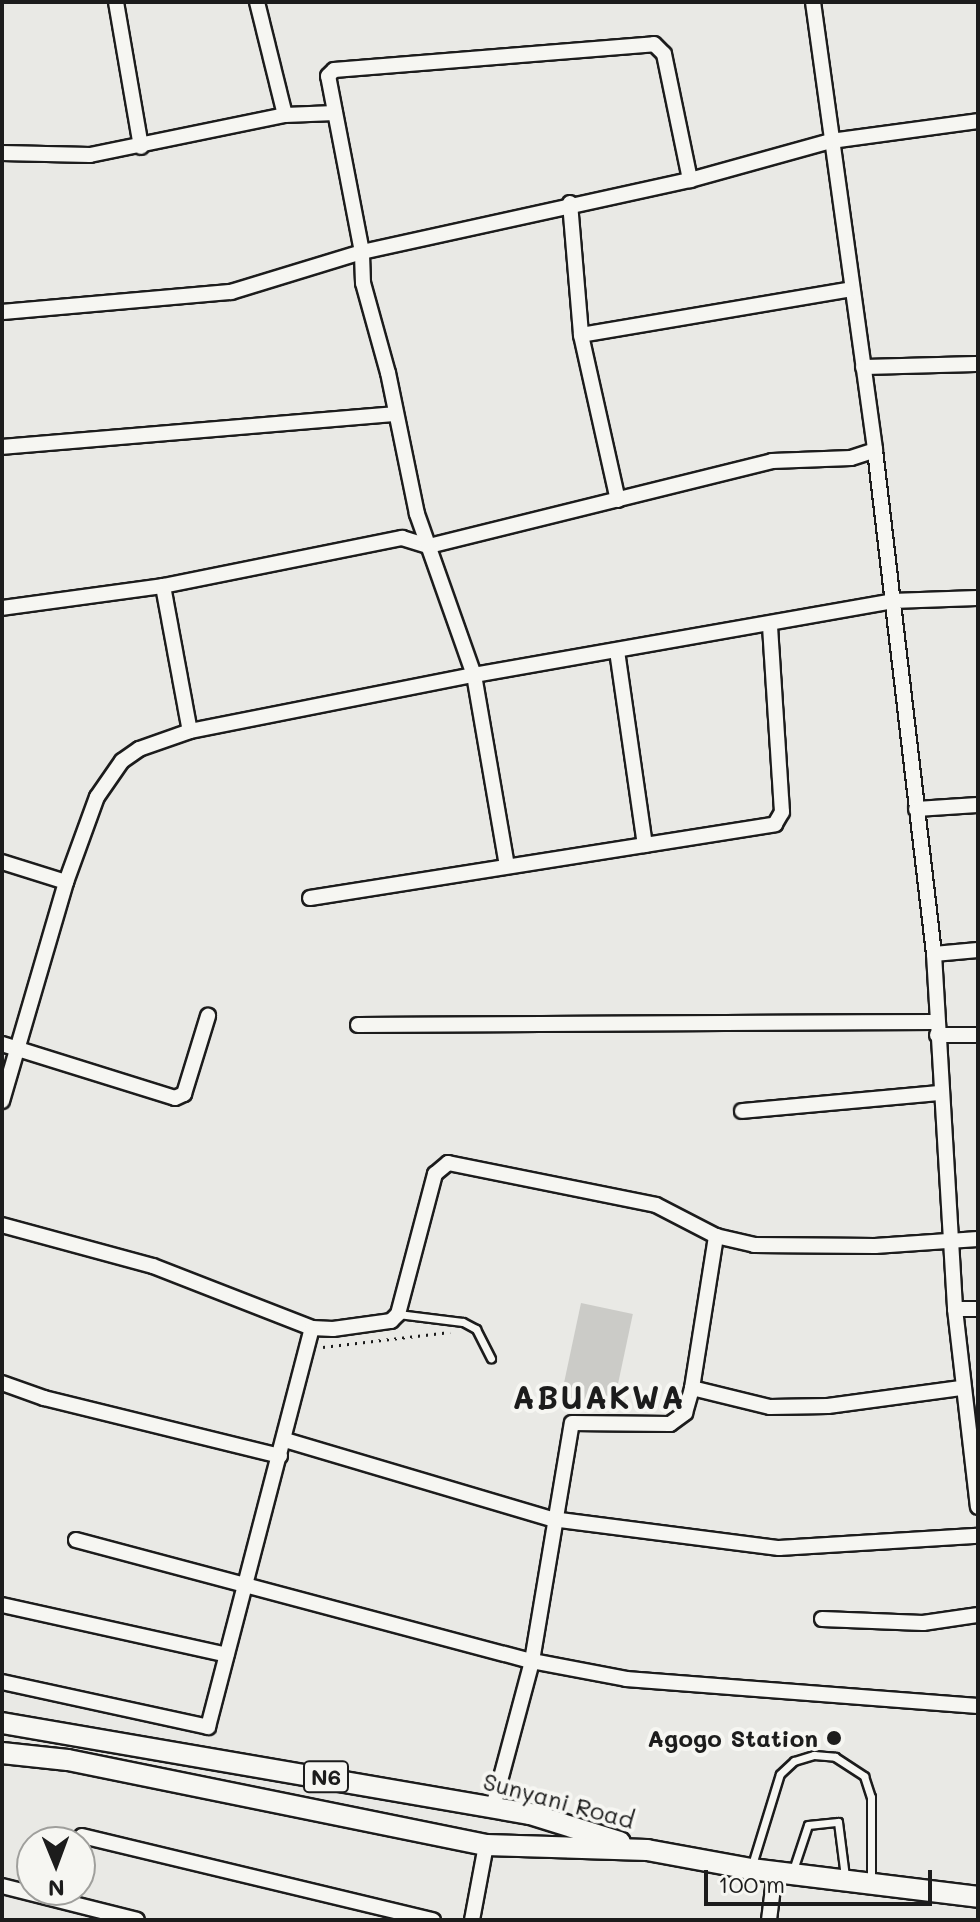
<!DOCTYPE html>
<html>
<head>
<meta charset="utf-8">
<style>
  body { margin:0 }
  #map { position:relative; width:980px; height:1922px; overflow:hidden; background:#e9e9e5; font-family:Mali,sans-serif }
  div>[style] { position:absolute }
  .green>* { inset:0; background:#cbcbc7; transform-origin:0 0 }
  .path>* { height:3px; margin-top:-1.5px; transform-origin:0; background:repeating-linear-gradient(90deg,#1c1c1c 0 2px,transparent 0 8px) }
  .roads { filter:drop-shadow(2px 0 #1c1c1c) drop-shadow(-2px 0 #1c1c1c) drop-shadow(0 2px #1c1c1c) drop-shadow(0 -2px #1c1c1c) }
  .service>* { height:7px; margin:-3.5px; padding:0 3.5px; transform-origin:3.5px; border-radius:3.5px; background:#f6f6f2 }
  .minor>* { height:14px; margin:-7px; padding:0 7px; transform-origin:7px; border-radius:7px; background:#f6f6f2 }
  .primary>* { height:20px; margin:-10px; padding:0 10px; transform-origin:10px; border-radius:10px; background:#f6f6f2 }
  .dots>* { width:22px; height:22px; translate:-50% -50%; box-sizing:border-box; border:4px solid #f6f6f2; border-radius:50% }
  span { translate:-50% -50%; white-space:nowrap; text-align:center; line-height:1.15; -webkit-text-stroke:8px #f6f6f2; paint-order:stroke }
  .shield-label span { padding:2px 6px; background:#f6f6f2; border:2px solid; border-radius:6px; -webkit-text-stroke-width:0 }
  .shield-label { font-size:22px; color:#1c1c1c; font-weight:700 }
  .poi-label { font-size:24px; color:#1c1c1c; font-weight:700 }
  .right { translate:-100% -50%; text-align:right }
  .street-label { font-size:24px; color:#1c1c1c }
  .district-label { font-size:32px; color:#1c1c1c; font-weight:700; letter-spacing:2px }
  .frame { position:absolute; inset:0; border:4px solid #1c1c1c; pointer-events:none }
  .north { position:absolute; left:16px; top:1826px; width:80px; height:80px; box-sizing:border-box; background:#f6f6f2; border:2px solid #9f9f9c; border-radius:50%; rotate:179deg; font-size:22px; font-weight:700; line-height:32px; text-align:center; color:#1c1c1c }
  .north::after { content:''; display:block; margin:auto; width:28px; height:36px; background:#1c1c1c; clip-path:polygon(50% 0,100% 100%,50% 72%,0 100%) }
  .scale { position:absolute; left:704px; top:1870px; width:228px; height:36px; box-sizing:border-box; border:4px solid #1c1c1c; border-top:0; padding-left:10px; font-size:24px; line-height:28px; white-space:nowrap; color:#1c1c1c; -webkit-text-stroke:6px #f6f6f2; paint-order:stroke }
</style>
</head>
<body>
<div id="map">
  <div class="green">
    <div style="left:581px;top:1303px;width:53px;height:95px;rotate:12deg"></div>
  </div>
  <div class="path">
    <div style="left:323px;top:1347px;width:128px;rotate:-6.7deg"></div>
  </div>
  <div class="roads">
    <div class="service">
      <div style="left:398px;top:1314px;width:65px;rotate:7deg"></div>
      <div style="left:463px;top:1322px;width:15px;rotate:28deg"></div>
      <div style="left:476px;top:1329px;width:33px;rotate:63deg"></div>
      <div style="left:751px;top:1868px;width:98px;rotate:-72.9deg"></div>
      <div style="left:780px;top:1774px;width:19px;rotate:-43deg"></div>
      <div style="left:794px;top:1761px;width:21px;rotate:-17deg"></div>
      <div style="left:814px;top:1755px;width:21px;rotate:5deg"></div>
      <div style="left:835px;top:1757px;width:35px;rotate:33deg"></div>
      <div style="left:864px;top:1776px;width:22px;rotate:72deg"></div>
      <div style="left:871px;top:1797px;width:85px;rotate:90deg"></div>
      <div style="left:793px;top:1870px;width:47px;rotate:-71.6deg"></div>
      <div style="left:808px;top:1825px;width:30px;rotate:-6deg"></div>
      <div style="left:838px;top:1822px;width:55px;rotate:82.7deg"></div>
    </div>
    <div class="minor">
      <div style="left:116px;top:2px;width:147px;rotate:80.2deg"></div>
      <div style="left:257px;top:2px;width:116px;rotate:76.1deg"></div>
      <div style="left:813px;top:2px;width:452px;rotate:82.1deg"></div>
      <div style="left:875px;top:450px;width:507px;rotate:83.32deg"></div>
      <div style="left:934px;top:954px;width:356px;rotate:86.6deg"></div>
      <div style="left:955px;top:1309px;width:199px;rotate:83.4deg"></div>
      <div style="left:2px;top:153px;width:88px;rotate:1.3deg"></div>
      <div style="left:90px;top:155px;width:199px;rotate:-11.6deg"></div>
      <div style="left:285px;top:115px;width:50px;rotate:-2.3deg"></div>
      <div style="left:570px;top:203px;width:132px;rotate:85.2deg"></div>
      <div style="left:581px;top:335px;width:169px;rotate:77.4deg"></div>
      <div style="left:2px;top:312px;width:230px;rotate:-5deg"></div>
      <div style="left:231px;top:292px;width:137px;rotate:-17deg"></div>
      <div style="left:362px;top:252px;width:336px;rotate:-12.4deg"></div>
      <div style="left:690px;top:180px;width:146px;rotate:-15.5deg"></div>
      <div style="left:831px;top:141px;width:148px;rotate:-7.7deg"></div>
      <div style="left:581px;top:335px;width:275px;rotate:-9.6deg"></div>
      <div style="left:863px;top:367px;width:115px;rotate:-1.5deg"></div>
      <div style="left:2px;top:447px;width:392px;rotate:-4.8deg"></div>
      <div style="left:163px;top:586px;width:147px;rotate:79.5deg"></div>
      <div style="left:2px;top:608px;width:162px;rotate:-7.8deg"></div>
      <div style="left:163px;top:586px;width:244px;rotate:-11.4deg"></div>
      <div style="left:402px;top:538px;width:28px;rotate:17deg"></div>
      <div style="left:429px;top:546px;width:353px;rotate:-13.9deg"></div>
      <div style="left:772px;top:461px;width:79px;rotate:-2.2deg"></div>
      <div style="left:851px;top:458px;width:25px;rotate:-18deg"></div>
      <div style="left:617px;top:651px;width:196px;rotate:81.8deg"></div>
      <div style="left:916px;top:809px;width:62px;rotate:-3.7deg"></div>
      <div style="left:2px;top:862px;width:67px;rotate:17.4deg"></div>
      <div style="left:507px;top:866px;width:194px;rotate:-99.8deg"></div>
      <div style="left:474px;top:675px;width:171px;rotate:-109.5deg"></div>
      <div style="left:417px;top:514px;width:144px;rotate:-101.6deg"></div>
      <div style="left:388px;top:373px;width:93px;rotate:-105.5deg"></div>
      <div style="left:363px;top:283px;width:31px;rotate:-92deg"></div>
      <div style="left:362px;top:252px;width:179px;rotate:-100.9deg"></div>
      <div style="left:328px;top:76px;width:8px;rotate:-45deg"></div>
      <div style="left:334px;top:70px;width:321px;rotate:-4.6deg"></div>
      <div style="left:654px;top:44px;width:14px;rotate:45deg"></div>
      <div style="left:664px;top:54px;width:129px;rotate:78.3deg"></div>
      <div style="left:310px;top:898px;width:471px;rotate:-9deg"></div>
      <div style="left:775px;top:824px;width:14px;rotate:-60deg"></div>
      <div style="left:782px;top:812px;width:185px;rotate:-93.7deg"></div>
      <div style="left:934px;top:954px;width:44px;rotate:-5.2deg"></div>
      <div style="left:358px;top:1025px;width:578px;rotate:-0.3deg"></div>
      <div style="left:937px;top:1035px;width:41px"></div>
      <div style="left:2px;top:1044px;width:181px;rotate:17.3deg"></div>
      <div style="left:175px;top:1098px;width:10px;rotate:-24deg"></div>
      <div style="left:184px;top:1094px;width:82px;rotate:-72.9deg"></div>
      <div style="left:2px;top:1101px;width:228px;rotate:-73.7deg"></div>
      <div style="left:66px;top:882px;width:90px;rotate:-70deg"></div>
      <div style="left:97px;top:797px;width:44px;rotate:-55.2deg"></div>
      <div style="left:122px;top:761px;width:21px;rotate:-35deg"></div>
      <div style="left:139px;top:749px;width:54px;rotate:-19.4deg"></div>
      <div style="left:190px;top:731px;width:289px;rotate:-11.2deg"></div>
      <div style="left:474px;top:675px;width:424px;rotate:-10deg"></div>
      <div style="left:892px;top:601px;width:86px;rotate:-2deg"></div>
      <div style="left:742px;top:1111px;width:199px;rotate:-5.2deg"></div>
      <div style="left:2px;top:1225px;width:156px;rotate:15.2deg"></div>
      <div style="left:153px;top:1266px;width:171px;rotate:21.3deg"></div>
      <div style="left:312px;top:1328px;width:21px;rotate:3deg"></div>
      <div style="left:333px;top:1329px;width:59px;rotate:-7.9deg"></div>
      <div style="left:391px;top:1321px;width:10px;rotate:-45deg"></div>
      <div style="left:398px;top:1314px;width:145px;rotate:-75.2deg"></div>
      <div style="left:435px;top:1174px;width:17px;rotate:-40deg"></div>
      <div style="left:448px;top:1163px;width:212px;rotate:11.4deg"></div>
      <div style="left:656px;top:1205px;width:68px;rotate:27.3deg"></div>
      <div style="left:716px;top:1236px;width:39px;rotate:13deg"></div>
      <div style="left:754px;top:1245px;width:121px;rotate:0.5deg"></div>
      <div style="left:875px;top:1246px;width:103px;rotate:-3.9deg"></div>
      <div style="left:955px;top:1309px;width:23px"></div>
      <div style="left:2px;top:1383px;width:45px;rotate:19.7deg"></div>
      <div style="left:44px;top:1398px;width:243px;rotate:13.8deg"></div>
      <div style="left:692px;top:1388px;width:154px;rotate:-81deg"></div>
      <div style="left:285px;top:1440px;width:278px;rotate:16.5deg"></div>
      <div style="left:552px;top:1519px;width:229px;rotate:7.3deg"></div>
      <div style="left:779px;top:1548px;width:199px;rotate:-3.5deg"></div>
      <div style="left:76px;top:1540px;width:472px;rotate:14.9deg"></div>
      <div style="left:532px;top:1661px;width:96px;rotate:10.8deg"></div>
      <div style="left:626px;top:1679px;width:353px;rotate:4.4deg"></div>
      <div style="left:2px;top:1605px;width:230px;rotate:12.5deg"></div>
      <div style="left:822px;top:1619px;width:101px;rotate:2.3deg"></div>
      <div style="left:923px;top:1623px;width:56px;rotate:-8.3deg"></div>
      <div style="left:2px;top:1682px;width:211px;rotate:12.3deg"></div>
      <div style="left:208px;top:1727px;width:412px;rotate:-75.4deg"></div>
      <div style="left:493px;top:1807px;width:151px;rotate:-75deg"></div>
      <div style="left:532px;top:1661px;width:241px;rotate:-80.5deg"></div>
      <div style="left:572px;top:1423px;width:98px;rotate:0.6deg"></div>
      <div style="left:670px;top:1424px;width:19px;rotate:-36deg"></div>
      <div style="left:685px;top:1413px;width:26px;rotate:-74deg"></div>
      <div style="left:692px;top:1388px;width:80px;rotate:13.7deg"></div>
      <div style="left:770px;top:1407px;width:58px;rotate:-1deg"></div>
      <div style="left:828px;top:1406px;width:134px;rotate:-7.7deg"></div>
      <div style="left:82px;top:1836px;width:361px;rotate:13.5deg"></div>
      <div style="left:2px;top:1886px;width:139px;rotate:14.1deg"></div>
      <div style="left:472px;top:1920px;width:76px;rotate:-79.4deg"></div>
      <div style="left:769px;top:1920px;width:48px;rotate:-82.9deg"></div>
    </div>
    <div class="primary">
      <div style="left:2px;top:1723px;width:536px;rotate:9.78deg"></div>
      <div style="left:530px;top:1814px;width:94px;rotate:17.3deg"></div>
      <div style="left:2px;top:1753px;width:66px;rotate:6.1deg"></div>
      <div style="left:68px;top:1760px;width:427px;rotate:11.5deg"></div>
      <div style="left:486px;top:1845px;width:161px;rotate:1.8deg"></div>
      <div style="left:647px;top:1850px;width:106px;rotate:10.4deg"></div>
      <div style="left:751px;top:1869px;width:229px;rotate:7deg"></div>
    </div>
  </div>
  <div class="dots">
    <div style="left:834px;top:1738px;background:#1c1c1c"></div>
  </div>
  <div class="shield-label">
    <span style="left:326px;top:1777px">N6</span>
  </div>
  <div class="poi-label">
    <span class="right" style="left:818px;top:1738px">Agogo Station</span>
  </div>
  <div class="street-label">
    <span style="left:559px;top:1800px;rotate:15deg">Sunyani Road</span>
  </div>
  <div class="district-label">
    <span style="left:599px;top:1396px">ABUAKWA</span>
  </div>
  <div class="frame"></div>
  <div class="north">N</div>
  <div class="scale">100 m</div>
</div>
</body>
</html>
